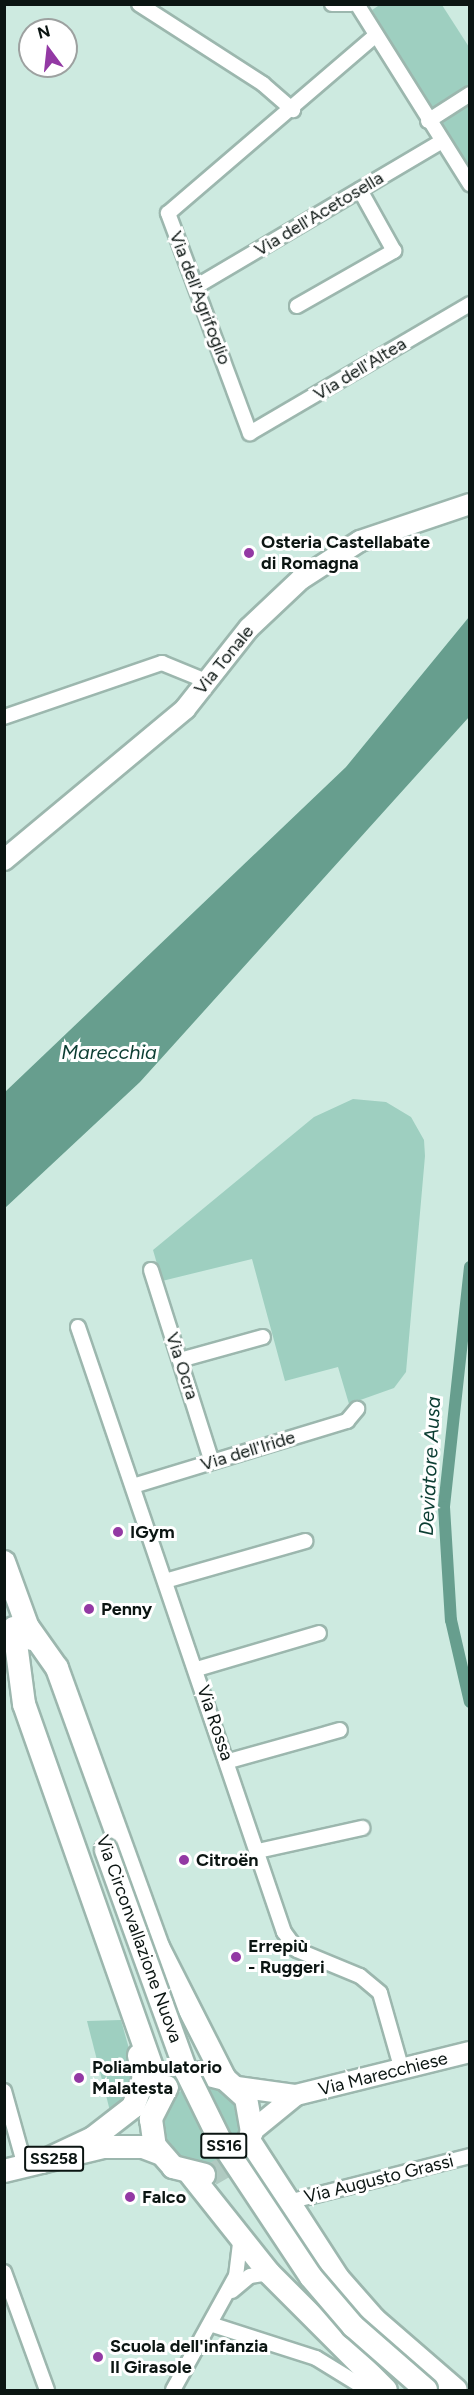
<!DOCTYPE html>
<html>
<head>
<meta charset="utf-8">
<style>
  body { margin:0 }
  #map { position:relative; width:474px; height:2395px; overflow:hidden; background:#cdeae0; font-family:Figtree,sans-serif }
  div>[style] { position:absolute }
  .green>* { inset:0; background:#9ecfc0 }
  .round { border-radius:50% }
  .water>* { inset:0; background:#679e8e }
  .canal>* { height:12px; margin:-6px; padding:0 6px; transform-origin:6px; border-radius:6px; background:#679e8e }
  .primary-tunnel>* { height:22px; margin-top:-11px; transform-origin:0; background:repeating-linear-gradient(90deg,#b0cac1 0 22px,transparent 0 33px) }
  .roads { filter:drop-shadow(2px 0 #9cb7ae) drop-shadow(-2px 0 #9cb7ae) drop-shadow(0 2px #9cb7ae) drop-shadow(0 -2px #9cb7ae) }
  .street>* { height:14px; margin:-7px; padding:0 7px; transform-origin:7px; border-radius:7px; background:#fff }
  .secondary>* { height:20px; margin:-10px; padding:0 10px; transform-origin:10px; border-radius:10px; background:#fff }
  .primary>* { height:22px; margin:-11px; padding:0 11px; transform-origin:11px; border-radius:11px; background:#fff }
  .bridges { filter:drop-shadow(2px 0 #9cb7ae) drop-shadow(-2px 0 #9cb7ae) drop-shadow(0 2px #9cb7ae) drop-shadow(0 -2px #9cb7ae) }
  .primary-bridge>* { height:22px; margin:-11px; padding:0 11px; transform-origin:11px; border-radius:11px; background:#fff }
  .dots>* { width:16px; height:16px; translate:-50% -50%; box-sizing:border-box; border:3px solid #fff; border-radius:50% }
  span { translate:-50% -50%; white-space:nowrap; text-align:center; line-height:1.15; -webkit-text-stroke:6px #fff; paint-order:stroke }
  .shield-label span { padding:2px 4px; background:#fff; border:2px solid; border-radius:4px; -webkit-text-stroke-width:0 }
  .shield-label { font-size:16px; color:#0b1512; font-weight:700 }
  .street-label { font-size:18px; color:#0b1512 }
  .poi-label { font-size:18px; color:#0b1512; font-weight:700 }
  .left { translate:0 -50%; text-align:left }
  .water-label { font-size:20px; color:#0b3d32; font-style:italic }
  .frame { position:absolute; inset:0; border:6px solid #0b1512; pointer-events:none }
  .north { position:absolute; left:18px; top:18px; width:60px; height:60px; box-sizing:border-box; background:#fff; border:2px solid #9da1a0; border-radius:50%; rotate:345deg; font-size:16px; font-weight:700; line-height:24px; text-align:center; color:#0b1512 }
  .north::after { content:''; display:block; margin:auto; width:21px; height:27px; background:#9339a4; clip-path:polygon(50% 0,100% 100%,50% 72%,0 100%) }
</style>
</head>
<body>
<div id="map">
  <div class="green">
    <div style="clip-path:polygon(381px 4px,442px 5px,469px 47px,469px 85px,431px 109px,372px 10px)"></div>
    <div style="clip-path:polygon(469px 102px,469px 167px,439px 120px)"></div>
    <div style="clip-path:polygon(353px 1099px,386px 1102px,411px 1117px,424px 1140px,425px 1156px,406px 1372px,394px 1388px,349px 1404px,338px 1367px,285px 1381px,252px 1259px,162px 1281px,153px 1250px,314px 1117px)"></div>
    <div style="clip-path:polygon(121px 2020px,136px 2074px,129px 2097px,111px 2115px,87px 2021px)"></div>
    <div class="round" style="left:162px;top:2085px;width:80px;height:80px"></div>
  </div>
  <div class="water">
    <div style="clip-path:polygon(469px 617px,469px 717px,140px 1082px,5px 1208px,5px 1092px,346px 767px)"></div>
  </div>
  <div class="canal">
    <div style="left:470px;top:1267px;width:241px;rotate:96.2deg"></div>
    <div style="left:444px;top:1507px;width:113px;rotate:86.5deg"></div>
    <div style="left:451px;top:1620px;width:84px;rotate:77deg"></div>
  </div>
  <div class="primary-tunnel">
    <div style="left:211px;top:2175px;width:34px;rotate:-30deg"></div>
  </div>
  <div class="roads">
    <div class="street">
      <div style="left:139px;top:4px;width:148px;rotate:32.8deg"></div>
      <div style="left:263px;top:84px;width:40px;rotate:41deg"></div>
      <div style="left:332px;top:4px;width:19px"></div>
      <div style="left:357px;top:4px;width:213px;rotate:57.9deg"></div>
      <div style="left:376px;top:35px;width:274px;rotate:139.4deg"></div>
      <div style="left:168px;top:213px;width:235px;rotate:69.6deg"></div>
      <div style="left:250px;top:433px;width:255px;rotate:-30.4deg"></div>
      <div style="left:428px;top:121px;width:50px;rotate:-32.7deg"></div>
      <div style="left:197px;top:286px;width:285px;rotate:-30.6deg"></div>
      <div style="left:297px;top:306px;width:112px;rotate:-29.6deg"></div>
      <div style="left:394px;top:251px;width:70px;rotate:-119.1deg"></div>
      <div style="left:4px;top:717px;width:167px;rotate:-18.9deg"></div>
      <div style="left:162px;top:663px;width:48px;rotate:22.2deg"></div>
      <div style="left:151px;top:1270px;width:201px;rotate:72.4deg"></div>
      <div style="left:78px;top:1327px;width:639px;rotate:71.2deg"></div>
      <div style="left:284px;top:1932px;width:22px;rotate:54deg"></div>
      <div style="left:297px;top:1950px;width:68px;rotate:22.4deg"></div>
      <div style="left:360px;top:1976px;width:26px;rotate:40deg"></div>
      <div style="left:380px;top:1993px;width:80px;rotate:74.1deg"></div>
      <div style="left:180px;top:1360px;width:86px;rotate:-15.5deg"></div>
      <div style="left:133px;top:1486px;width:224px;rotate:-16.9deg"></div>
      <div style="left:347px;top:1421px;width:16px;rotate:-50deg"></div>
      <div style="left:165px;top:1581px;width:146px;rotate:-15.9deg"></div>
      <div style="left:197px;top:1669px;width:127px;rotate:-16.4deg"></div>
      <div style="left:229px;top:1761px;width:115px;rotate:-15.6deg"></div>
      <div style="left:258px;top:1851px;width:107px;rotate:-12.5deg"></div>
      <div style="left:4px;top:2091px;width:78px;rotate:74.4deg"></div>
      <div style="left:288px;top:2202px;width:188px;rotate:-14.2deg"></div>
      <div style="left:4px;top:2272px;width:126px;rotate:70deg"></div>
      <div style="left:232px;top:2291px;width:23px;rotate:-40deg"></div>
      <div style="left:250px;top:2276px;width:19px;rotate:-9deg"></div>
      <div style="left:210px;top:2324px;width:111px;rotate:17.8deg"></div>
      <div style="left:316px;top:2358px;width:61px;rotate:31.6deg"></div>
      <div style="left:173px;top:2390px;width:130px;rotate:-61.1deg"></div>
      <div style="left:236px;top:2276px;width:38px;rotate:-83deg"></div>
    </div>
    <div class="secondary">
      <div style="left:4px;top:860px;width:236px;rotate:-39.8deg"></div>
      <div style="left:185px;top:709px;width:103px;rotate:-51.7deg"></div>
      <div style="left:249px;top:628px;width:71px;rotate:-43.3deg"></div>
      <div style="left:301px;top:579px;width:70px;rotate:-32.8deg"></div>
      <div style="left:360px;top:541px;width:116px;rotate:-18.6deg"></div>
      <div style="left:237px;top:2087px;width:60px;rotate:7.7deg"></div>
      <div style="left:296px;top:2095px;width:179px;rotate:-13.9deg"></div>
      <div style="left:252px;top:2131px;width:57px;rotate:-39.3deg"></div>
    </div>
    <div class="primary">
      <div style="left:4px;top:1562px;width:82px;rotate:70deg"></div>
      <div style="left:28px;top:1627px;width:50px;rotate:54.7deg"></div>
      <div style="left:57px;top:1668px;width:297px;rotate:70.1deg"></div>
      <div style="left:158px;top:1947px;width:148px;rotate:63.1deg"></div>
      <div style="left:14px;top:1628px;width:77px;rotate:82.5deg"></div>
      <div style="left:24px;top:1704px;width:412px;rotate:70.6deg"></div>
      <div style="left:201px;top:2073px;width:25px;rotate:14deg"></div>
      <div style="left:225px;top:2079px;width:28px;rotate:42deg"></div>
      <div style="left:246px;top:2098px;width:34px;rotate:80deg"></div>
      <div style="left:252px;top:2131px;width:24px;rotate:109deg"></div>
      <div style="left:167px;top:2087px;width:36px;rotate:117deg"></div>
      <div style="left:151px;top:2119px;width:27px;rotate:82deg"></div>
      <div style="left:155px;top:2146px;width:28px;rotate:49deg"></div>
      <div style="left:173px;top:2167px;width:32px;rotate:14deg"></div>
      <div style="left:250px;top:2142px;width:162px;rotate:57.1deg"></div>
      <div style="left:338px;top:2278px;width:55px;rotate:48.7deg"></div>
      <div style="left:374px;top:2319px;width:108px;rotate:40.9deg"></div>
      <div style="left:42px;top:2162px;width:56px;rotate:-25.2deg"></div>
      <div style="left:93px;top:2138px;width:51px;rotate:-37.8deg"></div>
      <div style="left:133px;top:2107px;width:30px;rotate:-69deg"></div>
      <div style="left:144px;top:2079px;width:24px;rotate:-102deg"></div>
      <div style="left:4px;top:2171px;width:102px;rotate:-13.6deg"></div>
      <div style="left:103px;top:2147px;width:40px"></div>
      <div style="left:143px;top:2147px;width:17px;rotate:21deg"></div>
      <div style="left:191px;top:2175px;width:125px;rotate:51.5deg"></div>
      <div style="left:269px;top:2273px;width:165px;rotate:45deg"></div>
    </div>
  </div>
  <div class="bridges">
    <div class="primary-bridge">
      <div style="left:106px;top:1850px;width:235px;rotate:70.1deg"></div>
      <div style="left:186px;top:2071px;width:77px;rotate:63.8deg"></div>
      <div style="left:220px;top:2140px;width:164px;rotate:56.4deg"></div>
      <div style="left:311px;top:2277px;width:65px;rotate:49.4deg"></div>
      <div style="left:353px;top:2326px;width:97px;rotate:41.2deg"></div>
    </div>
  </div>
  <div class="dots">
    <div style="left:249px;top:553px;background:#9339a4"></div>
    <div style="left:118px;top:1532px;background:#9339a4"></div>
    <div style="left:89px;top:1609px;background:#9339a4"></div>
    <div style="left:184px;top:1860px;background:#9339a4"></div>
    <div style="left:236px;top:1957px;background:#9339a4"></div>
    <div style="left:79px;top:2078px;background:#9339a4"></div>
    <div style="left:130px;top:2197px;background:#9339a4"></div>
    <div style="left:98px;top:2357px;background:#9339a4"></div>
  </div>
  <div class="shield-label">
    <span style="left:224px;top:2146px">SS16</span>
    <span style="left:54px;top:2159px">SS258</span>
  </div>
  <div class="street-label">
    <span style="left:319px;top:214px;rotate:-31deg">Via dell'Acetosella</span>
    <span style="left:200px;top:298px;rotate:69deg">Via dell'Agrifoglio</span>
    <span style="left:360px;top:369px;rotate:-31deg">Via dell'Altea</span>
    <span style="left:224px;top:660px;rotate:-51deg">Via Tonale</span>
    <span style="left:182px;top:1366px;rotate:72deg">Via Ocra</span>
    <span style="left:248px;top:1451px;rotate:-17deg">Via dell'Iride</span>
    <span style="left:215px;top:1723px;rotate:71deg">Via Rossa</span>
    <span style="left:139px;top:1939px;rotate:70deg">Via Circonvallazione Nuova</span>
    <span style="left:383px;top:2074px;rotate:-14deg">Via Marecchiese</span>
    <span style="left:379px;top:2179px;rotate:-14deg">Via Augusto Grassi</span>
  </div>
  <div class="poi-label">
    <span class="left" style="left:261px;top:553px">Osteria Castellabate<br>di Romagna</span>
    <span class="left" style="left:130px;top:1532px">IGym</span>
    <span class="left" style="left:101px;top:1609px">Penny</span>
    <span class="left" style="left:196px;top:1860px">Citroën</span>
    <span class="left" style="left:248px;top:1957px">Errepiù<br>- Ruggeri</span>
    <span class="left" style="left:92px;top:2078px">Poliambulatorio<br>Malatesta</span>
    <span class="left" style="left:142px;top:2197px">Falco</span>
    <span class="left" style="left:110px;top:2357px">Scuola dell'infanzia<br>Il Girasole</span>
  </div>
  <div class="water-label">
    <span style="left:109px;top:1052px">Marecchia</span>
    <span style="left:430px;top:1466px;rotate:-87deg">Deviatore Ausa</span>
  </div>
  <div class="frame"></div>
  <div class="north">N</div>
</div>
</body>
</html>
